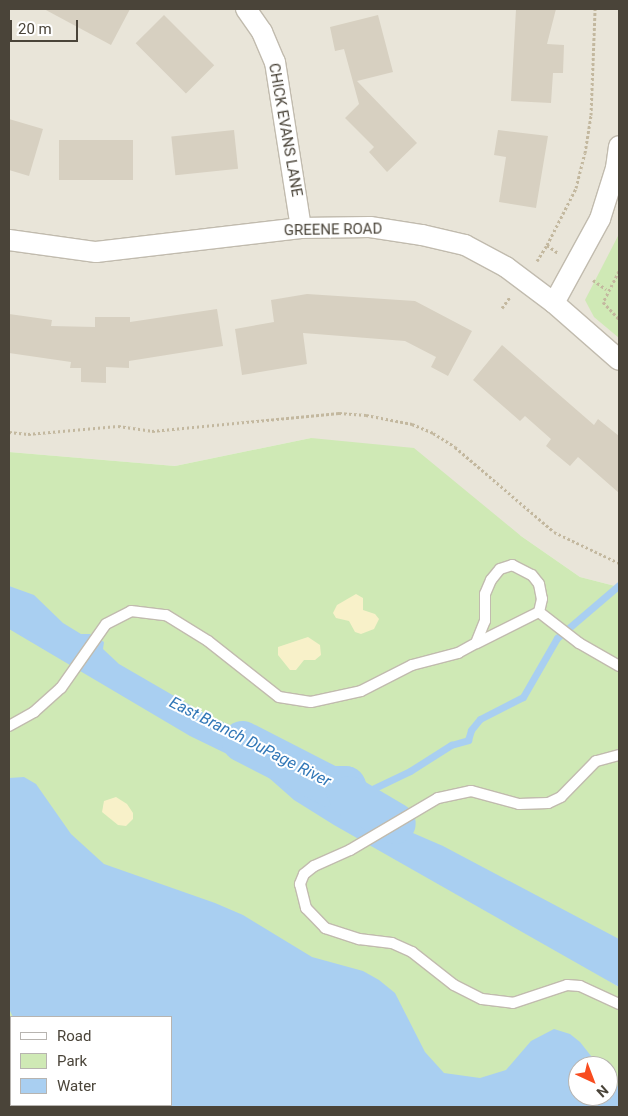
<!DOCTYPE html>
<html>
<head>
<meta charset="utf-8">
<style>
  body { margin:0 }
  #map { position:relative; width:628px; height:1116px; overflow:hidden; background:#f5f3eb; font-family:Roboto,sans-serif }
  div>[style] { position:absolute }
  .residential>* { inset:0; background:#e9e5d9 }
  .green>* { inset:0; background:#cfe9b5 }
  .sand>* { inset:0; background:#f8f1c9 }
  .water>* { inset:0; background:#a9cff1 }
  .stream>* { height:7px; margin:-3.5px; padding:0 3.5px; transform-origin:3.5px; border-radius:3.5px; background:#a9cff1 }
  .river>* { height:41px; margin:-20.5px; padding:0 20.5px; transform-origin:20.5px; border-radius:20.5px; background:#a9cff1 }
  .building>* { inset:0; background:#d7d0c1; transform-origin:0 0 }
  .path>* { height:3px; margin-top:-1.5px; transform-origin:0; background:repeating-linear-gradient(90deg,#c3b89f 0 2.5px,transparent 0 5px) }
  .roads { filter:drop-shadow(1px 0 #c1bbae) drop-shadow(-1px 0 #c1bbae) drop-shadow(0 1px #c1bbae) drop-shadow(0 -1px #c1bbae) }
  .lane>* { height:10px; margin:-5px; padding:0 5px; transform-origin:5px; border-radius:5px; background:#fff }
  .street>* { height:20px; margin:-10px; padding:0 10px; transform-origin:10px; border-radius:10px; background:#fff }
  span { translate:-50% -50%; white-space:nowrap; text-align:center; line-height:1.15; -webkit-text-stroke:4px #fff; paint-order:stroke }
  .street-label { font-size:15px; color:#4a4439 }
  .water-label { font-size:16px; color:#3177b7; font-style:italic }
  .frame { position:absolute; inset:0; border:10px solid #4a4439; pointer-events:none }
  .legend { position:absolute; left:10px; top:1016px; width:162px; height:90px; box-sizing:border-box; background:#fff; border:1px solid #b7b4b0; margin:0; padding:6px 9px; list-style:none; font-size:15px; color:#4a4439 }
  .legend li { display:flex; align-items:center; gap:10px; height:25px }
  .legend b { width:25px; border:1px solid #b7b4b0 }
  .north { position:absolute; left:568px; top:1056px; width:50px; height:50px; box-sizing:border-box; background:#fff; border:1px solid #b7b4b0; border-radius:50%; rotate:137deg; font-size:14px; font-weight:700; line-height:20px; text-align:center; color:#4a4439 }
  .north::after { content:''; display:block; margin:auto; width:18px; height:22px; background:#f84c1f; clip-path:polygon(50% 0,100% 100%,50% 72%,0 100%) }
  .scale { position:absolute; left:10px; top:20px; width:68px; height:22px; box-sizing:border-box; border:2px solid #4a4439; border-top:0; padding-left:6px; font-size:15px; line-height:18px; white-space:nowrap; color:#4a4439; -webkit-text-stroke:4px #fff; paint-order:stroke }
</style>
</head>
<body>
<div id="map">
  <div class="residential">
    <div style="clip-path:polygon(9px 9px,619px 9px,619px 587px,580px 577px,521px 536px,311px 438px,175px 466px,9px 452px)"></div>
  </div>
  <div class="green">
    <div style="clip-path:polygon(619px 234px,619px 338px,594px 317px,585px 300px)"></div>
    <div style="clip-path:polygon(evenodd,311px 438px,414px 448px,521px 536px,580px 577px,619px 587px,619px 934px,606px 979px,619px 987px,619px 1107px,9px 1107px,9px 452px,175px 466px,311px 438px,11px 1017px,171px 1017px,171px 1105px,11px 1105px,11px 1017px,311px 438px,578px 1066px,608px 1066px,608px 1096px,578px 1096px,578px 1066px)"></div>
  </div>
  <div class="sand">
    <div style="clip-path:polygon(356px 594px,363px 598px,363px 610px,375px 614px,379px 619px,374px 629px,361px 634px,355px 632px,349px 621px,336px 618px,333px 613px,337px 605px)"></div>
    <div style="clip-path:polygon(308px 637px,320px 645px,321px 655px,315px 660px,304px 660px,296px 670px,290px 670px,278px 655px,278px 647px)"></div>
    <div style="clip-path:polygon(116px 797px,127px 804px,133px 813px,133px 819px,126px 826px,118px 825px,102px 812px,104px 801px)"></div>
  </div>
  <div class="water">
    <div style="clip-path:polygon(9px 586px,34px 595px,63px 623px,81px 634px,90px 634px,104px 642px,103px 649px,119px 664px,207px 715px,260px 739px,291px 766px,330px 786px,345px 786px,349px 796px,380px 810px,406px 830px,443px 846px,619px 939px,619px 987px,334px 825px,294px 800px,260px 770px,190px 736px,9px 629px)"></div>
    <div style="clip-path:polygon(24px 777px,36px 784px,71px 834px,104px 864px,215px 903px,243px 915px,312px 957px,363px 971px,379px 980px,395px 993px,425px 1052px,444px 1073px,480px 1078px,506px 1070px,531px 1041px,554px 1029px,570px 1034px,580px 1042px,599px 1066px,578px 1066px,578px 1096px,608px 1096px,608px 1077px,619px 1087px,619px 1107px,30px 1107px,171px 1105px,171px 1017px,13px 1017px,9px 1009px,9px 778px)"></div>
  </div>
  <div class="stream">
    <div style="left:345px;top:786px;width:11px;rotate:68deg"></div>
    <div style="left:349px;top:796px;width:13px;rotate:-9deg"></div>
    <div style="left:362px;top:794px;width:53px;rotate:-25.6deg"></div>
    <div style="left:410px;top:771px;width:49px;rotate:-32.4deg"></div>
    <div style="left:451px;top:745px;width:18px;rotate:-16deg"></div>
    <div style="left:468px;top:740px;width:10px;rotate:-73deg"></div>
    <div style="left:471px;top:730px;width:14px;rotate:-51deg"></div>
    <div style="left:480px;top:719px;width:48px;rotate:-27.1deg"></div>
    <div style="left:523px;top:697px;width:68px;rotate:-60deg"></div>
    <div style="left:557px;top:638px;width:82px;rotate:-40.5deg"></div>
  </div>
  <div class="river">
    <div style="left:242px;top:741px;width:99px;rotate:27.1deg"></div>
    <div style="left:330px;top:786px;width:15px"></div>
    <div style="left:345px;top:786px;width:11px;rotate:68deg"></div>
    <div style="left:349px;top:796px;width:53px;rotate:30.4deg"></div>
  </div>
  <div class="building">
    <div style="clip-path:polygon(44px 9px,130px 9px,111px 45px)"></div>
    <div style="clip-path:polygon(516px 9px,556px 9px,547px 44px,564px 45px,563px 73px,553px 73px,551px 103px,511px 101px)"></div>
    <div style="left:164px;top:15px;width:71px;height:40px;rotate:45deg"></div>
    <div style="clip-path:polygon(378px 15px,393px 72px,357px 81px,417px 143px,387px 172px,369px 152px,374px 147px,345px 118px,359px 104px,344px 49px,335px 51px,330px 27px)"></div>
    <div style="clip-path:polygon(9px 119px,43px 129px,29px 176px,9px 170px)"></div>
    <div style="left:234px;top:130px;width:39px;height:63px;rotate:84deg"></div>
    <div style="clip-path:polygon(498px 130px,548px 136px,536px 208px,499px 202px,506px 157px,494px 155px)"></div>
    <div style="left:59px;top:140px;width:74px;height:40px"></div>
    <div style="clip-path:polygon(307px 294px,415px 301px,472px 331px,448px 376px,431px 367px,436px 357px,405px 341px,303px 333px,307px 364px,242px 375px,235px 329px,274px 322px,271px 300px)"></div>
    <div style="clip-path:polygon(217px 309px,223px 346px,129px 361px,129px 368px,106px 367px,106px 383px,81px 382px,81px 368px,70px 368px,71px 362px,9px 353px,9px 314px,52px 320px,51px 326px,95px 327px,95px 317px,130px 317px,130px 322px)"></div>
    <div style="clip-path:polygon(502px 345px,594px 425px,598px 419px,619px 436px,619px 493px,578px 457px,570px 466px,546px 446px,551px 439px,525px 416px,520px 421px,473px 380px)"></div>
  </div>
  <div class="path">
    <div style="left:547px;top:245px;width:64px;rotate:-63deg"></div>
    <div style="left:576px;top:188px;width:36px;rotate:-76deg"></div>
    <div style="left:585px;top:153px;width:38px;rotate:-81deg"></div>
    <div style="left:591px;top:115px;width:106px;rotate:-87.8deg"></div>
    <div style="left:537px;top:261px;width:19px;rotate:-58deg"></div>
    <div style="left:547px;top:245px;width:14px;rotate:36deg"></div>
    <div style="left:619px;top:271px;width:35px;rotate:117deg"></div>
    <div style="left:603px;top:302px;width:23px;rotate:47deg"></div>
    <div style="left:593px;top:280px;width:16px;rotate:35deg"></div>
    <div style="left:502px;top:308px;width:14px;rotate:-54deg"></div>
    <div style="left:9px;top:432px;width:19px;rotate:6deg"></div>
    <div style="left:28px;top:434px;width:90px;rotate:-5.1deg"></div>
    <div style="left:118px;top:426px;width:34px;rotate:8deg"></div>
    <div style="left:152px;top:431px;width:188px;rotate:-5.5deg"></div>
    <div style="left:339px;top:413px;width:27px;rotate:4deg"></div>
    <div style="left:366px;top:415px;width:47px;rotate:11.1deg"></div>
    <div style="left:412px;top:424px;width:23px;rotate:23deg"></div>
    <div style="left:433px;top:433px;width:26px;rotate:32deg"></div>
    <div style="left:455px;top:447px;width:130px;rotate:40.6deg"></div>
    <div style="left:554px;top:532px;width:72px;rotate:25.5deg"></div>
  </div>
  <div class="roads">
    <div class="lane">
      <div style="left:477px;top:643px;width:69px;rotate:-26.6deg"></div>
      <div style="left:9px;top:726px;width:29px;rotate:-29deg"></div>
      <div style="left:34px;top:712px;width:36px;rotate:-42deg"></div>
      <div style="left:61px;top:688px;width:78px;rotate:-54.9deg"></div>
      <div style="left:106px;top:624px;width:28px;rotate:-27deg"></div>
      <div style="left:131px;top:611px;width:35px;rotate:7deg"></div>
      <div style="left:166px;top:615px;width:49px;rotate:31.8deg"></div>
      <div style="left:208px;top:641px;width:90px;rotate:38.3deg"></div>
      <div style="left:279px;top:697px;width:32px;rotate:9deg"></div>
      <div style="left:311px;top:702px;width:51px;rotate:-12.4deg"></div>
      <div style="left:361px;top:691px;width:57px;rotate:-27deg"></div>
      <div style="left:412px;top:665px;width:48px;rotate:-14.6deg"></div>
      <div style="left:458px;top:653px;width:21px;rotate:-29deg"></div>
      <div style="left:476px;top:643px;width:24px;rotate:-68deg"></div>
      <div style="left:485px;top:621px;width:27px;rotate:-90deg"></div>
      <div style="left:485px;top:594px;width:15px;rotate:-67deg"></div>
      <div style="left:491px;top:580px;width:14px;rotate:-51deg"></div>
      <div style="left:500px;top:569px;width:13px;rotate:-18deg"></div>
      <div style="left:512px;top:565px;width:22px;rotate:27deg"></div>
      <div style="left:532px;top:575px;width:11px;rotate:52deg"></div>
      <div style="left:539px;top:584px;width:15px;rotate:79deg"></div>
      <div style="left:542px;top:599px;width:13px;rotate:103deg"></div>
      <div style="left:539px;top:612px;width:51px;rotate:37.8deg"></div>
      <div style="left:579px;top:643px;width:46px;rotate:29.9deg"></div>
      <div style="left:619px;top:755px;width:24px;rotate:165deg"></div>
      <div style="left:596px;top:761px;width:50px;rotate:134.2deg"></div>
      <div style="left:561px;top:797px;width:14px;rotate:155deg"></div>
      <div style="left:548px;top:803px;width:29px;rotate:178deg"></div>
      <div style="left:519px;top:804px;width:50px;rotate:-164.8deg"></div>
      <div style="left:471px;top:791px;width:34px;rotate:168deg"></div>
      <div style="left:438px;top:798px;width:102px;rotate:149.4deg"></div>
      <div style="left:350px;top:850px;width:39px;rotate:156deg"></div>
      <div style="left:314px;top:866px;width:13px;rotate:141deg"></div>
      <div style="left:304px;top:874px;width:11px;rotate:112deg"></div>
      <div style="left:300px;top:884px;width:25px;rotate:76deg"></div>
      <div style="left:306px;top:908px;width:28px;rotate:46deg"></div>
      <div style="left:325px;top:928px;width:36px;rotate:18deg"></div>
      <div style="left:359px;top:939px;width:33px;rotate:7deg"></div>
      <div style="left:392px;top:943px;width:22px;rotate:24deg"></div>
      <div style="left:412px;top:952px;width:53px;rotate:38.2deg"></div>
      <div style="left:454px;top:985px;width:31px;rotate:27deg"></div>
      <div style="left:482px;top:999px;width:31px;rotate:7deg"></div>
      <div style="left:513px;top:1003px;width:57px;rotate:-18.4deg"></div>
      <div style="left:567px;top:985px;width:13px;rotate:4deg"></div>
      <div style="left:580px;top:986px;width:43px;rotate:24.8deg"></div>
    </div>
    <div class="street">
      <div style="left:246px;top:9px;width:28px;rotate:55deg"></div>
      <div style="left:262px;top:32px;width:33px;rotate:67deg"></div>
      <div style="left:275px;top:62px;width:168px;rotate:81.1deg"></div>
      <div style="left:9px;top:240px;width:88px;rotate:7.9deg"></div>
      <div style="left:96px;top:252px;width:206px;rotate:-6.7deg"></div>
      <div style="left:301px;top:228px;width:69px;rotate:-0.8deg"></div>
      <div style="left:370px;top:227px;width:53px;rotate:8.7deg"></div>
      <div style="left:422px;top:235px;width:44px;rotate:13.1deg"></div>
      <div style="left:465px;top:245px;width:47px;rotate:28.2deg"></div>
      <div style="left:506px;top:267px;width:60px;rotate:36.9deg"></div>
      <div style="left:554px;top:303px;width:86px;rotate:41.2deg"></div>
      <div style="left:554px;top:303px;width:96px;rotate:-61.3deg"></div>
      <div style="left:600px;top:219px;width:53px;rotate:-72.6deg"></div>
      <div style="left:616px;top:168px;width:22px;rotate:-82deg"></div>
    </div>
  </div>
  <div class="street-label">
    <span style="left:285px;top:130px;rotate:80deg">CHICK EVANS LANE</span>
    <span style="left:333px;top:230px;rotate:-1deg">GREENE ROAD</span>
  </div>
  <div class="water-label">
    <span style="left:250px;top:742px;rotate:27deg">East Branch DuPage River</span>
  </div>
  <div class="frame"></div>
  <ul class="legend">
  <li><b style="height:6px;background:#fff"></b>Road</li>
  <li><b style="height:14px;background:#cfe9b5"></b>Park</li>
  <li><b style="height:14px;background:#a9cff1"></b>Water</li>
  </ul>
  <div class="north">N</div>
  <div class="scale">20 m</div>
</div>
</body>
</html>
